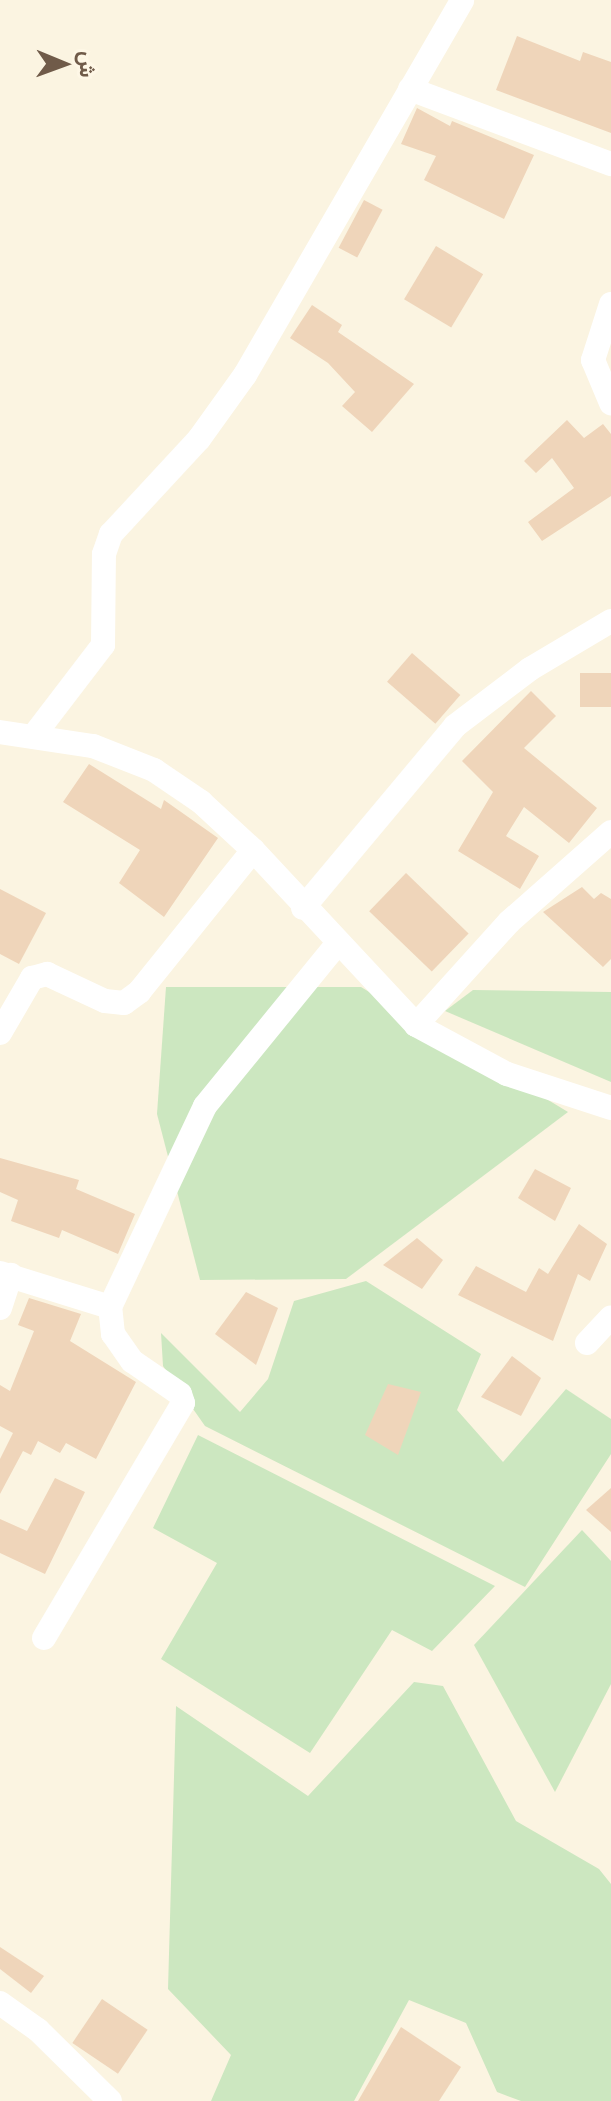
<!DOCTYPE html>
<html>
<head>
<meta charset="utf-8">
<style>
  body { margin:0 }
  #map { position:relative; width:611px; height:2101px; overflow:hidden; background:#fbf4e1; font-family:"Asap Condensed",Vazirmatn,sans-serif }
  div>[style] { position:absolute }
  .green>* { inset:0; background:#cce7c0 }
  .building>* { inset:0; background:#efd5ba; transform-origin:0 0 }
  .street>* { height:24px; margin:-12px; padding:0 12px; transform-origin:12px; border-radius:12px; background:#fff }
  span { translate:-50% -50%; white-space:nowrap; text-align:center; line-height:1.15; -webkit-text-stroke:6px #fef7e6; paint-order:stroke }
  .north { position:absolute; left:24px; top:24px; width:80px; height:80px; -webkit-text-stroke:6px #fef7e6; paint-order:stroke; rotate:91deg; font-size:22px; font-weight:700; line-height:32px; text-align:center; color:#705b49 }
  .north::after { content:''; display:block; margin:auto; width:28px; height:36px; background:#705b49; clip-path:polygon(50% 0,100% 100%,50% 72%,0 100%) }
</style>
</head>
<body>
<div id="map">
  <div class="green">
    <div style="clip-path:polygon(166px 987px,361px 987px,568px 1112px,346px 1279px,200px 1280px,157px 1114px)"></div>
    <div style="clip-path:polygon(473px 990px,611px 992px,611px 1082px,445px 1011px)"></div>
    <div style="clip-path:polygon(366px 1281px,481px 1354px,457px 1410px,503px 1462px,566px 1389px,611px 1419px,611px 1454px,525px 1587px,205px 1426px,163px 1366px,161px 1333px,240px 1412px,268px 1379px,294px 1301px)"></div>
    <div style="clip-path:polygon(198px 1435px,495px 1586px,432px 1651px,392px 1630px,310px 1753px,161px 1659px,217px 1563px,153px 1528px)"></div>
    <div style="clip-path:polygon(582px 1530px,611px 1561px,611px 1684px,555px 1792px,474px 1645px)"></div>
    <div style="clip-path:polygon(414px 1682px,443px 1686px,516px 1821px,599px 1869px,611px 1884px,611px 2101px,521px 2101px,497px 2092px,466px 2023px,409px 2000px,354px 2101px,211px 2101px,231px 2055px,168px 1989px,176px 1706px,308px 1796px)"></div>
  </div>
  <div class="building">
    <div style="clip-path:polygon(517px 36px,580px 61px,583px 52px,611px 62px,611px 133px,496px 90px)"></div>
    <div style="clip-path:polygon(417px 108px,450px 126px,452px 121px,534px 155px,504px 219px,424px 180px,436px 156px,401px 144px)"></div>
    <div style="left:364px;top:200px;width:21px;height:54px;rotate:28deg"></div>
    <div style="left:436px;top:246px;width:55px;height:62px;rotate:31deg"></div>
    <div style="clip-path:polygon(312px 305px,342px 325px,338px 332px,414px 384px,372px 432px,342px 406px,355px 392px,328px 363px,290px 338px)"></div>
    <div style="clip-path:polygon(567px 420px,584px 438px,603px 424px,611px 434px,611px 496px,542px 541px,528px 522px,574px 488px,552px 458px,536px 473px,524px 461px)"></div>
    <div style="left:412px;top:653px;width:64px;height:38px;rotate:41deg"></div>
    <div style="left:611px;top:673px;width:34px;height:31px;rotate:90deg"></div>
    <div style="clip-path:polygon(531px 691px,556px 716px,524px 748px,597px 808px,569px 843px,524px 807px,506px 836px,539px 856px,520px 889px,458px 851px,493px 792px,462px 761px)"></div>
    <div style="clip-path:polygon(89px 764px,161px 809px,164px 800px,218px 838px,164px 917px,119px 883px,140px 850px,63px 802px)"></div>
    <div style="left:406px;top:873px;width:87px;height:53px;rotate:44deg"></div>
    <div style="clip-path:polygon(582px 887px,594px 899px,601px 893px,611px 899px,611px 959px,603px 967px,543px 912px)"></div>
    <div style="clip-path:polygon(0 889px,46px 913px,19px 964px,0 954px)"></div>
    <div style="clip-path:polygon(0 1158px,79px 1180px,76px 1189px,135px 1214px,118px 1254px,62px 1230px,59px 1238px,11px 1221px,18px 1200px,0 1192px)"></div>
    <div style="clip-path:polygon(535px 1169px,571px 1188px,555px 1221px,518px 1198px)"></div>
    <div style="clip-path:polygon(579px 1224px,607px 1244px,590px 1281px,578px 1274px,553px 1341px,458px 1295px,476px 1266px,526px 1292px,539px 1268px,548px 1274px)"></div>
    <div style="clip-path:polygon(417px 1238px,443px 1260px,422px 1289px,383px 1265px)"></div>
    <div style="clip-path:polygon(246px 1292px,278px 1308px,256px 1365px,215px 1334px)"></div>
    <div style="clip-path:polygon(29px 1298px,81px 1314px,70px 1341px,136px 1382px,96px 1459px,66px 1443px,60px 1453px,38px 1441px,31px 1455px,23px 1451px,0 1494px,0 1459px,13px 1433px,0 1426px,0 1385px,10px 1391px,34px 1331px,18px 1325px)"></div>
    <div style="clip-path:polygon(512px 1356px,541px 1378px,521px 1416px,481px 1397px)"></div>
    <div style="clip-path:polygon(388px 1384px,421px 1392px,398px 1455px,365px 1435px)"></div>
    <div style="clip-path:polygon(55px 1478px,85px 1492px,45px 1574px,0 1553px,0 1519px,27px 1531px)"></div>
    <div style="clip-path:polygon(611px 1488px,611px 1532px,586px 1510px)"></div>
    <div style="clip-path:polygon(0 1947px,44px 1976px,31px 1993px,0 1969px)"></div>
    <div style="left:102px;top:1999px;width:55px;height:53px;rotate:34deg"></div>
    <div style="clip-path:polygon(401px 2027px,461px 2067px,439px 2101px,358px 2101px)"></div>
  </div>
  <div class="street">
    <div style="left:410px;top:89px;width:215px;rotate:20.5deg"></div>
    <div style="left:611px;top:304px;width:59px;rotate:107.8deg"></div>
    <div style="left:593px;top:360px;width:47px;rotate:67.3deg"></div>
    <div style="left:0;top:732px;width:94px;rotate:8.6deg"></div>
    <div style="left:93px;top:746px;width:66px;rotate:21.5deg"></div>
    <div style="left:154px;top:770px;width:57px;rotate:34.2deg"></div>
    <div style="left:201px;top:802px;width:71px;rotate:42.7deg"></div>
    <div style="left:253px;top:850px;width:239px;rotate:47deg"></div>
    <div style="left:416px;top:1025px;width:103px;rotate:28.3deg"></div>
    <div style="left:507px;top:1074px;width:109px;rotate:18.1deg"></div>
    <div style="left:35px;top:734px;width:112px;rotate:-52.6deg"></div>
    <div style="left:103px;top:645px;width:91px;rotate:-89.4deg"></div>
    <div style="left:104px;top:554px;width:21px;rotate:-71deg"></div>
    <div style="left:111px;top:534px;width:129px;rotate:-47.2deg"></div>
    <div style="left:199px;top:439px;width:79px;rotate:-54.3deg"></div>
    <div style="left:245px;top:375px;width:433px;rotate:-59.9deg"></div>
    <div style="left:303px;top:908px;width:237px;rotate:-50.1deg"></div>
    <div style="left:455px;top:726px;width:94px;rotate:-37.2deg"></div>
    <div style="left:530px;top:669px;width:94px;rotate:-30.7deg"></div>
    <div style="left:416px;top:1025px;width:139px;rotate:-47.9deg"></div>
    <div style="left:509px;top:922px;width:136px;rotate:-41.4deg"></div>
    <div style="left:0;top:1033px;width:64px;rotate:-59.8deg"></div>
    <div style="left:32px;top:978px;width:16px;rotate:-15deg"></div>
    <div style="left:47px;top:974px;width:64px;rotate:25deg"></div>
    <div style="left:105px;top:1001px;width:19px;rotate:6deg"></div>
    <div style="left:124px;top:1003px;width:19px;rotate:-36deg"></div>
    <div style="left:139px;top:992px;width:182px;rotate:-51.2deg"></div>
    <div style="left:0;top:1273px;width:115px;rotate:17.2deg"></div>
    <div style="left:0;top:1308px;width:35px;rotate:-72deg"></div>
    <div style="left:587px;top:1343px;width:35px;rotate:-47deg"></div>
    <div style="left:44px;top:1638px;width:273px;rotate:-59.4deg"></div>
    <div style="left:183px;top:1403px;width:9px;rotate:-108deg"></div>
    <div style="left:180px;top:1394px;width:58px;rotate:-145.5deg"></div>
    <div style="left:132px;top:1361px;width:33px;rotate:-125deg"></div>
    <div style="left:113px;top:1334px;width:27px;rotate:-96deg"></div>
    <div style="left:110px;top:1307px;width:222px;rotate:-64.7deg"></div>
    <div style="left:205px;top:1106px;width:209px;rotate:-50.8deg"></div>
    <div style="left:0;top:2003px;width:47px;rotate:35.4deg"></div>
    <div style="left:38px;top:2030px;width:101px;rotate:44.6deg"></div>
  </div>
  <div class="north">ش</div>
</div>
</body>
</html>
